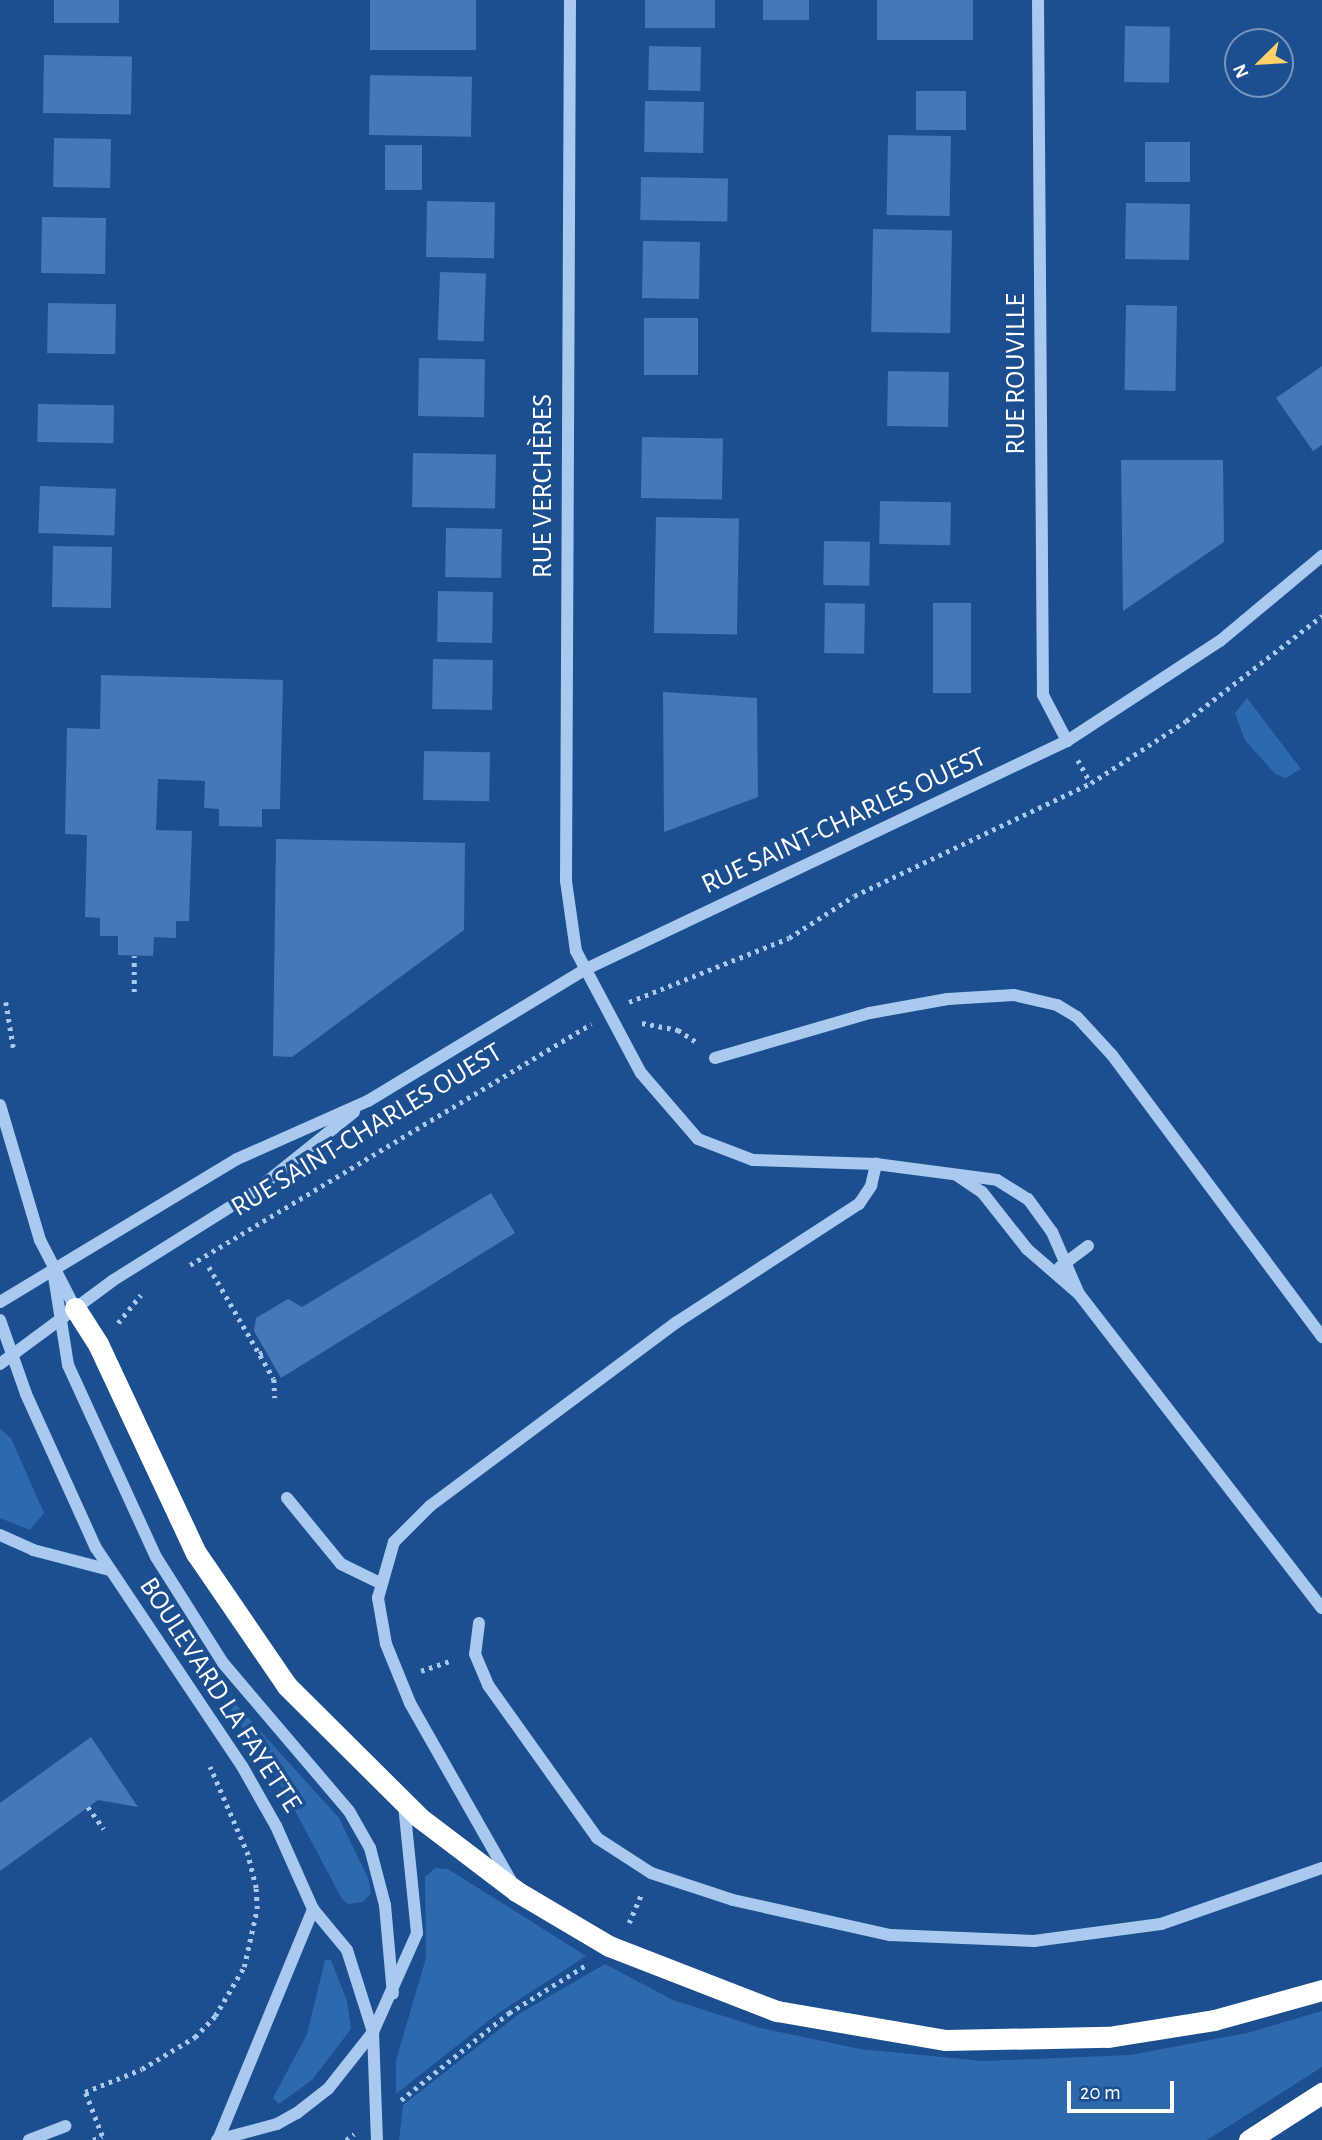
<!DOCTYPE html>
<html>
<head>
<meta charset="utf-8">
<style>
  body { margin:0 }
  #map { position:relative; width:1322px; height:2140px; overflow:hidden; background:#1b4f8f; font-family:"Alegreya Sans",sans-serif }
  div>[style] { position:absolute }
  .green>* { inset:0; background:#2e69ad }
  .building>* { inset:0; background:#4478b7; transform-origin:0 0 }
  .path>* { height:4.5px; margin-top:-2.25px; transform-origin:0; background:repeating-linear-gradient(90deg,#a9c9ee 0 3.5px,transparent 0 8.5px) }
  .minor>* { height:12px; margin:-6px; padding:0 6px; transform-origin:6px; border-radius:6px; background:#a9c9ee }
  .highway>* { height:21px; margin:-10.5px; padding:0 10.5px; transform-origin:10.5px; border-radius:10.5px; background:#fff }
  span { translate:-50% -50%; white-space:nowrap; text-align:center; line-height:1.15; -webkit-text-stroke:7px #1b4f8f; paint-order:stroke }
  .street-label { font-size:28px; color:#fff }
  .north { position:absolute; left:1224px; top:28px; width:70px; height:70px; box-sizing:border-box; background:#1b4f8f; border:2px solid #7695bc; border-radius:50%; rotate:246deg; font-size:19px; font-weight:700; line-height:28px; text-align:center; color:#fff }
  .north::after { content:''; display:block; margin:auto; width:24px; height:32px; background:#ffd166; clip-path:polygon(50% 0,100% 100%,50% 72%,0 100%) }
  .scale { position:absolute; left:1067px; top:2081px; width:107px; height:32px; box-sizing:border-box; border:4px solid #fff; border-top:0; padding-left:9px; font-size:21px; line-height:24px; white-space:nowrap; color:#fff; -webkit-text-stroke:5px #1b4f8f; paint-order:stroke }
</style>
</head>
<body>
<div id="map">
  <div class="green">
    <div style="clip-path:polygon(1247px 698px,1301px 769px,1286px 778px,1275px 774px,1245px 740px,1235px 713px)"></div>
    <div style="clip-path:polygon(0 1429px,11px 1438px,44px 1513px,30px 1530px,0 1518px)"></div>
    <div style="clip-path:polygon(235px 1703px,339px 1818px,368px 1878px,371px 1893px,363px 1902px,348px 1904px,342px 1899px,285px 1792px,231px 1710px)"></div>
    <div style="clip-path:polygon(435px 1868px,448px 1869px,586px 1956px,497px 2014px,396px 2094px,396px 2060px,426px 1958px,425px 1877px)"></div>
    <div style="clip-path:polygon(325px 1960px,331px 1960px,347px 2001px,351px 2029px,312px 2080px,279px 2104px,273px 2098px,307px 2034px)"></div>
    <div style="clip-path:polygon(605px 1964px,673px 2000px,761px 2028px,860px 2049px,983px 2061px,1130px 2055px,1247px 2033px,1322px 2011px,1322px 2067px,1207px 2140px,399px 2140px,403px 2105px,519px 2014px)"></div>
  </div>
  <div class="building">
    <div style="left:54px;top:0;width:65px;height:23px"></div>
    <div style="left:370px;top:0;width:106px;height:50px"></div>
    <div style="left:645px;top:0;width:70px;height:28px"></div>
    <div style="left:763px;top:0;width:46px;height:20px"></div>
    <div style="left:877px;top:0;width:96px;height:40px"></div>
    <div style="left:1125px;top:26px;width:45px;height:56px;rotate:1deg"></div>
    <div style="left:649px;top:46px;width:52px;height:44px;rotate:1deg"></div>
    <div style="left:44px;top:55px;width:88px;height:58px;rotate:1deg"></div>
    <div style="left:370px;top:75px;width:102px;height:60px;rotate:1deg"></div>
    <div style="left:916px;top:91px;width:50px;height:39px"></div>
    <div style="left:645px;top:101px;width:59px;height:51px;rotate:1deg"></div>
    <div style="left:888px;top:135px;width:63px;height:80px;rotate:1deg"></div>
    <div style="left:54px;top:138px;width:57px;height:49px;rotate:1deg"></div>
    <div style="left:1145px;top:142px;width:45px;height:40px"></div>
    <div style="left:385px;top:145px;width:37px;height:45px"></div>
    <div style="left:641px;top:177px;width:87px;height:43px;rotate:1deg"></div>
    <div style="left:427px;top:201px;width:68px;height:56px;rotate:1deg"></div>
    <div style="left:1126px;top:203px;width:64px;height:56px;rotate:1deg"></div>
    <div style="left:42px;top:217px;width:64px;height:56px;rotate:1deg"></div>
    <div style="left:873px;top:229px;width:79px;height:103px;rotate:1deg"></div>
    <div style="left:643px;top:241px;width:57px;height:57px;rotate:1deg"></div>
    <div style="left:440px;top:272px;width:46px;height:68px;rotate:2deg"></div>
    <div style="left:48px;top:303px;width:68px;height:50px;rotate:1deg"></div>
    <div style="left:1126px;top:305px;width:51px;height:85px;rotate:1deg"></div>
    <div style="left:644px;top:318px;width:54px;height:57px"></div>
    <div style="left:419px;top:358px;width:66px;height:58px;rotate:1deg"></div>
    <div style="clip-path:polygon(1322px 366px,1322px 445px,1313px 451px,1276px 398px)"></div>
    <div style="left:888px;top:371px;width:61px;height:55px;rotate:1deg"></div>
    <div style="left:38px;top:404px;width:76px;height:38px;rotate:1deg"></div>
    <div style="left:642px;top:437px;width:81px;height:61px;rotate:1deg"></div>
    <div style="left:413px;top:453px;width:83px;height:54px;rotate:1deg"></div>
    <div style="clip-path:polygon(1121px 460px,1223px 460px,1224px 542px,1123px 611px)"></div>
    <div style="left:40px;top:486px;width:76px;height:47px;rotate:2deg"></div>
    <div style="left:880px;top:501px;width:71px;height:43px;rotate:1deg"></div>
    <div style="left:656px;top:517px;width:83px;height:116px;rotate:1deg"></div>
    <div style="left:446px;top:528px;width:56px;height:49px;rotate:1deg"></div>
    <div style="left:824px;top:541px;width:46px;height:44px;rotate:1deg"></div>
    <div style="left:53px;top:546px;width:59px;height:61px;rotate:1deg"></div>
    <div style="left:438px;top:591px;width:55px;height:51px;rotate:1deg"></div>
    <div style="left:825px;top:603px;width:40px;height:50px;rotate:1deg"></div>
    <div style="left:933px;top:603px;width:38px;height:90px"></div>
    <div style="left:433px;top:659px;width:60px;height:50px;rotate:1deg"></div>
    <div style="clip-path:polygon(101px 675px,283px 680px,280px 809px,262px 809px,262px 827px,219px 826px,219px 809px,204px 808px,205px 781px,158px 779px,156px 830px,192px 831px,189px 921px,176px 921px,176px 938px,154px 937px,153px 956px,118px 955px,118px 936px,100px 936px,100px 918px,85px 917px,87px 835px,65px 834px,67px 728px,100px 729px)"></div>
    <div style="clip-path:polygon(663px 692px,757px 698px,758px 797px,664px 832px)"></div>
    <div style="left:424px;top:751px;width:66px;height:49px;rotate:1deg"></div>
    <div style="clip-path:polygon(276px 839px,465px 843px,464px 930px,292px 1057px,273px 1056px)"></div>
    <div style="clip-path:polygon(491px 1193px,515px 1233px,281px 1378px,254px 1331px,256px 1318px,288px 1299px,302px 1307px)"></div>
    <div style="clip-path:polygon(91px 1737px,138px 1807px,98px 1800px,0 1871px,0 1803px)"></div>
  </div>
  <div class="path">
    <div style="left:1078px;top:760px;width:26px;rotate:61deg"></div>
    <div style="left:134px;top:992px;width:36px;rotate:-90deg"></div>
    <div style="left:6px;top:1002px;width:50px;rotate:80.7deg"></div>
    <div style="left:629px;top:1002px;width:172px;rotate:-21.8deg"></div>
    <div style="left:789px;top:938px;width:77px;rotate:-32.9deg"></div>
    <div style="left:854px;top:896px;width:263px;rotate:-25.5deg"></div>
    <div style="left:1091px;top:783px;width:113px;rotate:-33.1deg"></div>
    <div style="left:1186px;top:721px;width:172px;rotate:-37.7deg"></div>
    <div style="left:642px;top:1023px;width:37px;rotate:11deg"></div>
    <div style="left:678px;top:1030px;width:24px;rotate:33deg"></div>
    <div style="left:190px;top:1265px;width:468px;rotate:-31deg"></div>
    <div style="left:209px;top:1267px;width:129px;rotate:59.9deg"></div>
    <div style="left:274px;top:1379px;width:19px;rotate:87deg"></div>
    <div style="left:118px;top:1323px;width:36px;rotate:-51deg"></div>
    <div style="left:259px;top:1354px;width:7px;rotate:-27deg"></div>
    <div style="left:421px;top:1671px;width:34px;rotate:-19deg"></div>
    <div style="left:88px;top:1807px;width:27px;rotate:54deg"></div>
    <div style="left:629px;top:1923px;width:33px;rotate:-67deg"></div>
    <div style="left:401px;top:2100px;width:139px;rotate:-38.9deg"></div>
    <div style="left:509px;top:2013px;width:91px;rotate:-31.9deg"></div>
    <div style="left:93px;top:2140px;width:10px;rotate:-24deg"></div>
    <div style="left:102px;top:2136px;width:47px;rotate:-111.1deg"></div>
    <div style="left:85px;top:2092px;width:61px;rotate:-22deg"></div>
    <div style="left:142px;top:2069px;width:62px;rotate:-31.1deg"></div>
    <div style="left:195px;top:2037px;width:29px;rotate:-46deg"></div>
    <div style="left:215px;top:2016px;width:57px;rotate:-59.4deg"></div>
    <div style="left:244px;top:1967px;width:59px;rotate:-77.4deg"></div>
    <div style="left:257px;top:1909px;width:21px;rotate:-93deg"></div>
    <div style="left:256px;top:1888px;width:34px;rotate:-104deg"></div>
    <div style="left:248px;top:1855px;width:96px;rotate:-113.4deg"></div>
    <div style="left:346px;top:2140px;width:10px;rotate:-37deg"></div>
  </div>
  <div class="minor">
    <div style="left:570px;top:0;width:881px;rotate:90.26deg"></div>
    <div style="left:566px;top:881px;width:71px;rotate:81.9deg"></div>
    <div style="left:576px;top:951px;width:138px;rotate:62deg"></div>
    <div style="left:641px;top:1073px;width:87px;rotate:49.2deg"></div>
    <div style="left:698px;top:1139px;width:59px;rotate:20.9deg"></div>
    <div style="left:753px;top:1160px;width:123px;rotate:1.9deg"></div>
    <div style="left:876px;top:1164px;width:122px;rotate:7.5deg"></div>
    <div style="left:997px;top:1180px;width:36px;rotate:32deg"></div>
    <div style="left:1028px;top:1199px;width:41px;rotate:54deg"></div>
    <div style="left:1052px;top:1232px;width:68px;rotate:66.5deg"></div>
    <div style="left:1038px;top:0;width:695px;rotate:89.59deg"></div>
    <div style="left:1043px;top:695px;width:52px;rotate:62.4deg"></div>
    <div style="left:715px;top:1058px;width:161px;rotate:-16.2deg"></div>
    <div style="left:870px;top:1013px;width:79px;rotate:-10.2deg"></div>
    <div style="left:948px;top:999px;width:66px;rotate:-3.5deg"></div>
    <div style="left:1014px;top:995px;width:44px;rotate:13.1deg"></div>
    <div style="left:1057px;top:1005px;width:23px;rotate:31deg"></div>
    <div style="left:1077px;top:1017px;width:52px;rotate:47.4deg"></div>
    <div style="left:1112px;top:1055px;width:352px;rotate:53.3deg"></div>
    <div style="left:0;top:1105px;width:141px;rotate:73.5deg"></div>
    <div style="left:40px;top:1240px;width:76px;rotate:62.8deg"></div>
    <div style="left:958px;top:1176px;width:29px;rotate:34deg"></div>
    <div style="left:982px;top:1192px;width:73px;rotate:51.7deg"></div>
    <div style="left:1027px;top:1249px;width:69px;rotate:40.9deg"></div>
    <div style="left:1079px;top:1294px;width:397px;rotate:52.3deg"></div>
    <div style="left:1060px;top:1267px;width:35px;rotate:-37deg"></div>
    <div style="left:53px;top:1270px;width:96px;rotate:81deg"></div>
    <div style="left:68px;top:1365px;width:211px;rotate:65.4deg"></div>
    <div style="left:156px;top:1557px;width:125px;rotate:57.7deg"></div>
    <div style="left:223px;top:1663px;width:194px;rotate:49.6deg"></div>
    <div style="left:349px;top:1811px;width:43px;rotate:60.4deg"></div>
    <div style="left:370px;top:1848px;width:59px;rotate:75.3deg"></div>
    <div style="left:385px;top:1905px;width:89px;rotate:84.9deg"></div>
    <div style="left:0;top:1302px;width:277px;rotate:-31.1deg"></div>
    <div style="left:237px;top:1159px;width:143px;rotate:-23.9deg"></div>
    <div style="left:368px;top:1101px;width:253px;rotate:-31.2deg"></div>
    <div style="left:584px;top:970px;width:535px;rotate:-25.37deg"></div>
    <div style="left:1067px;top:741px;width:183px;rotate:-33.2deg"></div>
    <div style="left:1220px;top:641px;width:133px;rotate:-39.8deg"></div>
    <div style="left:0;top:1320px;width:78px;rotate:70.6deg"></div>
    <div style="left:26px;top:1394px;width:169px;rotate:65.6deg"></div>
    <div style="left:96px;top:1548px;width:262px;rotate:56.2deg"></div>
    <div style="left:242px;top:1766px;width:69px;rotate:60.5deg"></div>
    <div style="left:276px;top:1826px;width:91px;rotate:66deg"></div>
    <div style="left:313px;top:1909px;width:53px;rotate:50.3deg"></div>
    <div style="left:347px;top:1950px;width:86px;rotate:72.4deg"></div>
    <div style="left:373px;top:2032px;width:108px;rotate:87.9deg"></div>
    <div style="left:0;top:1364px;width:139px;rotate:-36.5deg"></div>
    <div style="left:112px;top:1281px;width:168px;rotate:-32.1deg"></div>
    <div style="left:254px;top:1192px;width:128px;rotate:-38.7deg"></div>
    <div style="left:287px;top:1498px;width:85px;rotate:50.7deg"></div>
    <div style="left:341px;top:1564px;width:43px;rotate:26deg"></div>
    <div style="left:0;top:1535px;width:36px;rotate:24deg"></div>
    <div style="left:33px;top:1550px;width:80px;rotate:14.6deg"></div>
    <div style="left:479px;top:1623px;width:31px;rotate:97deg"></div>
    <div style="left:475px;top:1654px;width:34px;rotate:67deg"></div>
    <div style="left:488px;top:1685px;width:188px;rotate:54.5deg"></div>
    <div style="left:597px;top:1838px;width:64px;rotate:32.9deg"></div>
    <div style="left:651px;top:1873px;width:86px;rotate:18.2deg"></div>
    <div style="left:733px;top:1900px;width:161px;rotate:12.6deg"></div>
    <div style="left:890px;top:1935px;width:144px;rotate:2.4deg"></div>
    <div style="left:1034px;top:1941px;width:128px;rotate:-7.6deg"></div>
    <div style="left:1161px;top:1924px;width:170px;rotate:-19.2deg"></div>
    <div style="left:511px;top:1881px;width:205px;rotate:-119.6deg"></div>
    <div style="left:410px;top:1703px;width:64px;rotate:-112.1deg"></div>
    <div style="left:386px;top:1644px;width:47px;rotate:-99.9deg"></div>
    <div style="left:378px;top:1598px;width:58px;rotate:-74.1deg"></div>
    <div style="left:394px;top:1542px;width:51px;rotate:-45deg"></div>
    <div style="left:430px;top:1506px;width:308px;rotate:-36.7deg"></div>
    <div style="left:677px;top:1322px;width:217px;rotate:-33deg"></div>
    <div style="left:859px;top:1204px;width:22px;rotate:-56deg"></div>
    <div style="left:871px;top:1186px;width:23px;rotate:-77deg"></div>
    <div style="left:29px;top:2140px;width:39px;rotate:-21deg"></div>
    <div style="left:217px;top:2140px;width:62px;rotate:-14.9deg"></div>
    <div style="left:277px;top:2124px;width:23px;rotate:-29deg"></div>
    <div style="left:297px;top:2113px;width:39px;rotate:-38deg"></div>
    <div style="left:328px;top:2089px;width:73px;rotate:-51.7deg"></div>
    <div style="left:373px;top:2032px;width:108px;rotate:-66deg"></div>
    <div style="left:417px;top:1933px;width:130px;rotate:-95.8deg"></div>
    <div style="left:218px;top:2140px;width:250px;rotate:-67.6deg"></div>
  </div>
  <div class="highway">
    <div style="left:75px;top:1308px;width:43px;rotate:57.4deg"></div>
    <div style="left:98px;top:1344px;width:231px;rotate:64.9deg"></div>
    <div style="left:196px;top:1553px;width:161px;rotate:55.6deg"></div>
    <div style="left:287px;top:1686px;width:187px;rotate:44.8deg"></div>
    <div style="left:420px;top:1818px;width:121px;rotate:37.2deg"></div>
    <div style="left:516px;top:1891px;width:108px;rotate:30.6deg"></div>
    <div style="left:609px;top:1946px;width:180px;rotate:21.2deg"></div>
    <div style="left:777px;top:2011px;width:170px;rotate:9.8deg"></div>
    <div style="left:945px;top:2040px;width:163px;rotate:-1.1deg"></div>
    <div style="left:1108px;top:2037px;width:107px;rotate:-9.1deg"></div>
    <div style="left:1214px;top:2020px;width:112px;rotate:-15.5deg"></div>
    <div style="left:1249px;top:2140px;width:87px;rotate:-32.8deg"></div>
  </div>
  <div class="street-label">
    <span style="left:1016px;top:374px;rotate:-90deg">RUE ROUVILLE</span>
    <span style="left:543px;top:486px;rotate:-90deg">RUE VERCHÈRES</span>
    <span style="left:844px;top:821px;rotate:-25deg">RUE SAINT-CHARLES OUEST</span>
    <span style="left:367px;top:1130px;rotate:-31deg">RUE SAINT-CHARLES OUEST</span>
    <span style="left:220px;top:1695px;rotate:57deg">BOULEVARD LA FAYETTE</span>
  </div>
  <div class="north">N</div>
  <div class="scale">20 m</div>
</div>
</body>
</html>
